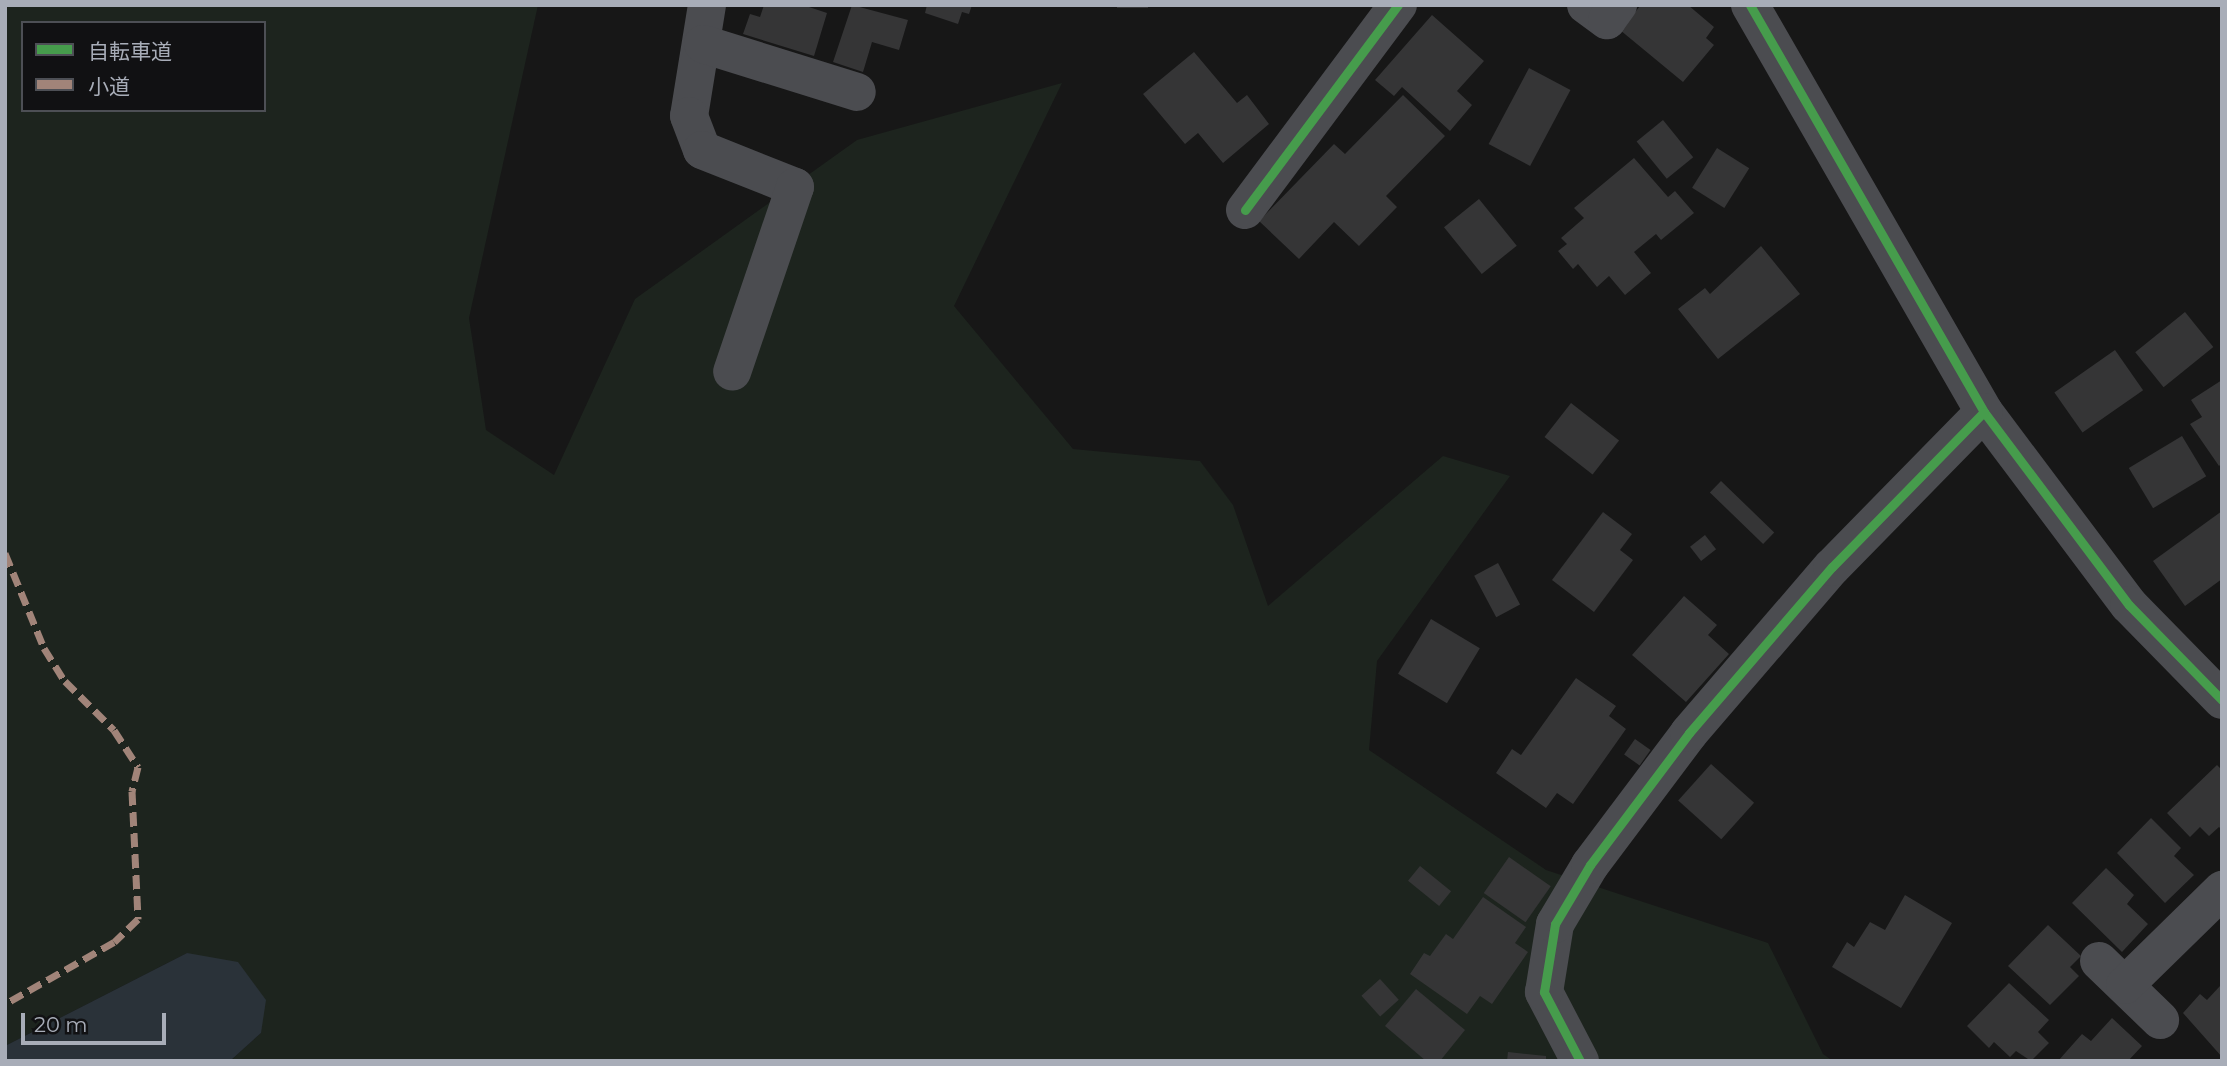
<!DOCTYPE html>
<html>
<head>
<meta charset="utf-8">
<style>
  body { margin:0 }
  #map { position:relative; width:2227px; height:1066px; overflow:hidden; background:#171717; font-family:Montserrat,"Noto Sans JP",sans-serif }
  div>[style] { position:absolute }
  .green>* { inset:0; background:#1d241e }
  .water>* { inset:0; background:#2a3239 }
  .building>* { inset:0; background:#353536; transform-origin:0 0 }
  .minor>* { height:38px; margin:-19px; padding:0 19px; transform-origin:19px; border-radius:19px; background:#4b4c50 }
  .quiet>* { height:7px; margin-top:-3.5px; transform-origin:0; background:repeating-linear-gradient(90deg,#a18479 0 14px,transparent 0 21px) }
  .cycleway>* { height:9px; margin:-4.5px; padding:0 4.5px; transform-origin:4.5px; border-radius:4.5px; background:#469c4c }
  span { translate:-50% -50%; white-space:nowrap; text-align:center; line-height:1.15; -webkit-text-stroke:5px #111113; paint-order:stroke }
  .frame { position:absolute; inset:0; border:7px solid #a8adb8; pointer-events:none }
  .legend { position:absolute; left:21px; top:21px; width:245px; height:91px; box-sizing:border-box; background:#111113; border:2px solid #4d4f55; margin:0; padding:9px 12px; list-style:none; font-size:21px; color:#a8adb8 }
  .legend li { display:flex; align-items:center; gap:14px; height:35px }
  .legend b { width:35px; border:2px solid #4d4f55 }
  .scale { position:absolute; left:21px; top:1013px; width:145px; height:32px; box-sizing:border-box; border:4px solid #a8adb8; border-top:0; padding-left:9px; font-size:21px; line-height:24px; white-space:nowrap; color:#a8adb8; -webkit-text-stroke:5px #111113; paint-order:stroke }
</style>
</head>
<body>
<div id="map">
  <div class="green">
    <div style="clip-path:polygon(evenodd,5px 5px,538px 5px,469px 318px,486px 430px,554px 475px,635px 299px,857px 140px,1062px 83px,954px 306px,1073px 449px,1200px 461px,1233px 505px,1268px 606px,1443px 456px,1510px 476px,1377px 661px,1369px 750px,1546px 870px,1768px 943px,1823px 1054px,1833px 1061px,230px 1061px,261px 1033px,187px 953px,5px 1046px,5px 5px,23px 23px,264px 23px,264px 110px,23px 110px,23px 23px)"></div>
  </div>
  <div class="water">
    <div style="clip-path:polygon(187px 953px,238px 962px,266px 1000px,261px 1033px,230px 1061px,5px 1061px,5px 1046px)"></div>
  </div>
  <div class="building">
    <div style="clip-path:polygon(764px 5px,803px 5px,827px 13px,814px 56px,743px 34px,750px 14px,760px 17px)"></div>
    <div style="clip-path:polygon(852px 5px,908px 20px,899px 50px,872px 42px,863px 72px,833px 62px)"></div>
    <div style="clip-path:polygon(927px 5px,972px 5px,969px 14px,962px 12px,958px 24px,925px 13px)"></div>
    <div style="left:1117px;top:5px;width:31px;height:3px"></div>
    <div style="clip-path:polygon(1641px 5px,1688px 5px,1714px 27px,1706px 38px,1714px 45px,1683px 82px,1620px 30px)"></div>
    <div style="clip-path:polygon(1432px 15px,1484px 61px,1457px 91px,1472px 105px,1450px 131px,1402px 87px,1394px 96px,1375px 80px)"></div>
    <div style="clip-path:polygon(1194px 52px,1237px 103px,1247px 95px,1269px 124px,1223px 163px,1198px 133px,1185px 144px,1143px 94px)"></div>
    <div style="left:1529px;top:68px;width:47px;height:86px;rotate:28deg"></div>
    <div style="clip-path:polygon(1403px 95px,1445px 136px,1386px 196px,1397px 207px,1359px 246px,1334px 222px,1299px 259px,1259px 221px,1334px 144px,1345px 154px)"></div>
    <div style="left:1663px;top:120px;width:48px;height:34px;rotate:51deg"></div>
    <div style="left:1717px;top:148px;width:38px;height:47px;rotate:32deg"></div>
    <div style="clip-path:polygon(1634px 158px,1668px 197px,1675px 191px,1694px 213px,1661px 240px,1656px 234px,1634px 252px,1651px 273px,1625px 295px,1609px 276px,1597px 287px,1578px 264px,1573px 269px,1558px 251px,1567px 244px,1561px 238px,1584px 218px,1574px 208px)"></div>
    <div style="left:1479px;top:199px;width:60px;height:45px;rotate:51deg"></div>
    <div style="clip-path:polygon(1761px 246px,1800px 294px,1718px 359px,1678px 309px,1705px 288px,1710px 294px)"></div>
    <div style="left:2185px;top:312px;width:45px;height:64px;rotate:51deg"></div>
    <div style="left:2115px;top:350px;width:49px;height:74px;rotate:55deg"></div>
    <div style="clip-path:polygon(2222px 380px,2222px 463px,2219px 466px,2190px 424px,2202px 417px,2191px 400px)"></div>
    <div style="left:1571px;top:403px;width:61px;height:43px;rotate:38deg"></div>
    <div style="left:2182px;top:436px;width:47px;height:62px;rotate:59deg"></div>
    <div style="left:1721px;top:481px;width:74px;height:16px;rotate:44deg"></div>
    <div style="clip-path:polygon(2222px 511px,2222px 579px,2185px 606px,2153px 561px)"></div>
    <div style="clip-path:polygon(1603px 512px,1632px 534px,1620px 550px,1633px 560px,1594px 612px,1552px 580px)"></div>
    <div style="left:1705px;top:535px;width:18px;height:19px;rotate:52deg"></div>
    <div style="left:1498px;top:563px;width:47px;height:27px;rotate:62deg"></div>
    <div style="clip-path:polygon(1684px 596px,1717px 625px,1708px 635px,1729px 654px,1686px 702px,1632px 655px)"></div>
    <div style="left:1431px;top:619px;width:57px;height:64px;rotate:31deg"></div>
    <div style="clip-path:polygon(1576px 678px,1616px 706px,1609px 716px,1626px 729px,1573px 804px,1557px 793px,1546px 808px,1496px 773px,1512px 749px,1521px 755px)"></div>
    <div style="left:1635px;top:739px;width:19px;height:19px;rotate:35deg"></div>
    <div style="left:1711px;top:764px;width:58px;height:49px;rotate:42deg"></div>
    <div style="clip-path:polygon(2217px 765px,2222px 770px,2222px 830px,2219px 827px,2209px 836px,2200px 827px,2190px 837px,2167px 813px)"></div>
    <div style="clip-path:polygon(2151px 818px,2181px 848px,2174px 856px,2194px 875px,2165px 903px,2117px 853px)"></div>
    <div style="left:1509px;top:857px;width:51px;height:44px;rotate:35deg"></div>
    <div style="left:1420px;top:866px;width:40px;height:19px;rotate:39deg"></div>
    <div style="clip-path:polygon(2106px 868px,2134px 895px,2127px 904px,2148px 924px,2122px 952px,2072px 903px)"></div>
    <div style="clip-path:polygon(1905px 895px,1952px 923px,1901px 1008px,1832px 967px,1847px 942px,1854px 947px,1870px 922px,1885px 930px)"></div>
    <div style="clip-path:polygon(1483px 897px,1526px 927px,1515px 943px,1528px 952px,1492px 1004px,1480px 996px,1467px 1014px,1410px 974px,1424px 953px,1430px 956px,1446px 934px,1453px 939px)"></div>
    <div style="clip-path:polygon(2048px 925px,2081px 956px,2070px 967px,2079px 976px,2050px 1005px,2008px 966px)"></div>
    <div style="left:1380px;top:979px;width:28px;height:25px;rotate:48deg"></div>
    <div style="clip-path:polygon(2009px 983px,2049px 1020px,2038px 1032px,2049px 1043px,2031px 1061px,2016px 1051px,2010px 1057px,1994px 1042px,1989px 1048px,1967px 1026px)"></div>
    <div style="clip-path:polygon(2220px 986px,2222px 987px,2222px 1057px,2183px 1013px,2200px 994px,2207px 1000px)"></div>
    <div style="clip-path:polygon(1416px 989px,1465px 1030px,1440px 1061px,1426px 1061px,1385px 1026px)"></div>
    <div style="clip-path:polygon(2112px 1018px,2142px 1046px,2128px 1061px,2058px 1061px,2082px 1034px,2091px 1041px)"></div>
    <div style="clip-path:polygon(1508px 1052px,1546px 1056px,1546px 1061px,1507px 1061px)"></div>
  </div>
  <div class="minor">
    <div style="left:707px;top:5px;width:112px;rotate:99.2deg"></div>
    <div style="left:689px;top:116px;width:36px;rotate:69deg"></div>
    <div style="left:702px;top:150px;width:100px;rotate:21.7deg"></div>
    <div style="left:795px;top:187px;width:195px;rotate:108.8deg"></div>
    <div style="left:1586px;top:5px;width:26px;rotate:36deg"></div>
    <div style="left:1607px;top:20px;width:19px;rotate:-54deg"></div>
    <div style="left:1750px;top:5px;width:469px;rotate:60.1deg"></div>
    <div style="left:1984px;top:412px;width:241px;rotate:53.1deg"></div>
    <div style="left:2129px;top:605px;width:133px;rotate:45.6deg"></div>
    <div style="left:703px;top:44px;width:161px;rotate:17.3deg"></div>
    <div style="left:1245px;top:210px;width:256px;rotate:-53.3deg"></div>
    <div style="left:2099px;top:961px;width:85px;rotate:44deg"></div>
    <div style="left:2125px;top:985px;width:136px;rotate:-44.4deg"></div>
    <div style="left:1580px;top:1061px;width:78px;rotate:-117.6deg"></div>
    <div style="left:1544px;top:992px;width:69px;rotate:-80.8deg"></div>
    <div style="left:1555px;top:924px;width:69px;rotate:-59.3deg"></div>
    <div style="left:1590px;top:865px;width:165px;rotate:-53.1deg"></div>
    <div style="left:1689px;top:733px;width:219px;rotate:-49.3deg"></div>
    <div style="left:1832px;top:567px;width:217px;rotate:-45.6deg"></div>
  </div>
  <div class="quiet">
    <div style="left:5px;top:553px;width:103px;rotate:67.7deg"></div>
    <div style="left:44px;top:648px;width:39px;rotate:58deg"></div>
    <div style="left:65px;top:681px;width:69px;rotate:45deg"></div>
    <div style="left:114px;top:730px;width:44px;rotate:57deg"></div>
    <div style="left:138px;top:767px;width:25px;rotate:104deg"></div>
    <div style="left:132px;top:791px;width:128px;rotate:87.3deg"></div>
    <div style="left:138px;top:919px;width:33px;rotate:136deg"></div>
    <div style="left:114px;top:942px;width:125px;rotate:150.4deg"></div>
  </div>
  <div class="cycleway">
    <div style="left:1750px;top:5px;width:469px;rotate:60.1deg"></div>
    <div style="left:1984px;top:412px;width:241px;rotate:53.1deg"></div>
    <div style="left:2129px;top:605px;width:133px;rotate:45.6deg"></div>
    <div style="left:1245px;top:210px;width:256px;rotate:-53.3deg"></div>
    <div style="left:1580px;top:1061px;width:78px;rotate:-117.6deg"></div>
    <div style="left:1544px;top:992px;width:69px;rotate:-80.8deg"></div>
    <div style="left:1555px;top:924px;width:69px;rotate:-59.3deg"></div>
    <div style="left:1590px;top:865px;width:165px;rotate:-53.1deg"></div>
    <div style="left:1689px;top:733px;width:219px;rotate:-49.3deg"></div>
    <div style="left:1832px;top:567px;width:217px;rotate:-45.6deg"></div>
  </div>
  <div class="frame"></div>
  <ul class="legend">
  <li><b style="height:9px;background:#469c4c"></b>自転車道</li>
  <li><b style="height:9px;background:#a18479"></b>小道</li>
  </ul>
  <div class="scale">20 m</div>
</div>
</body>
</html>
